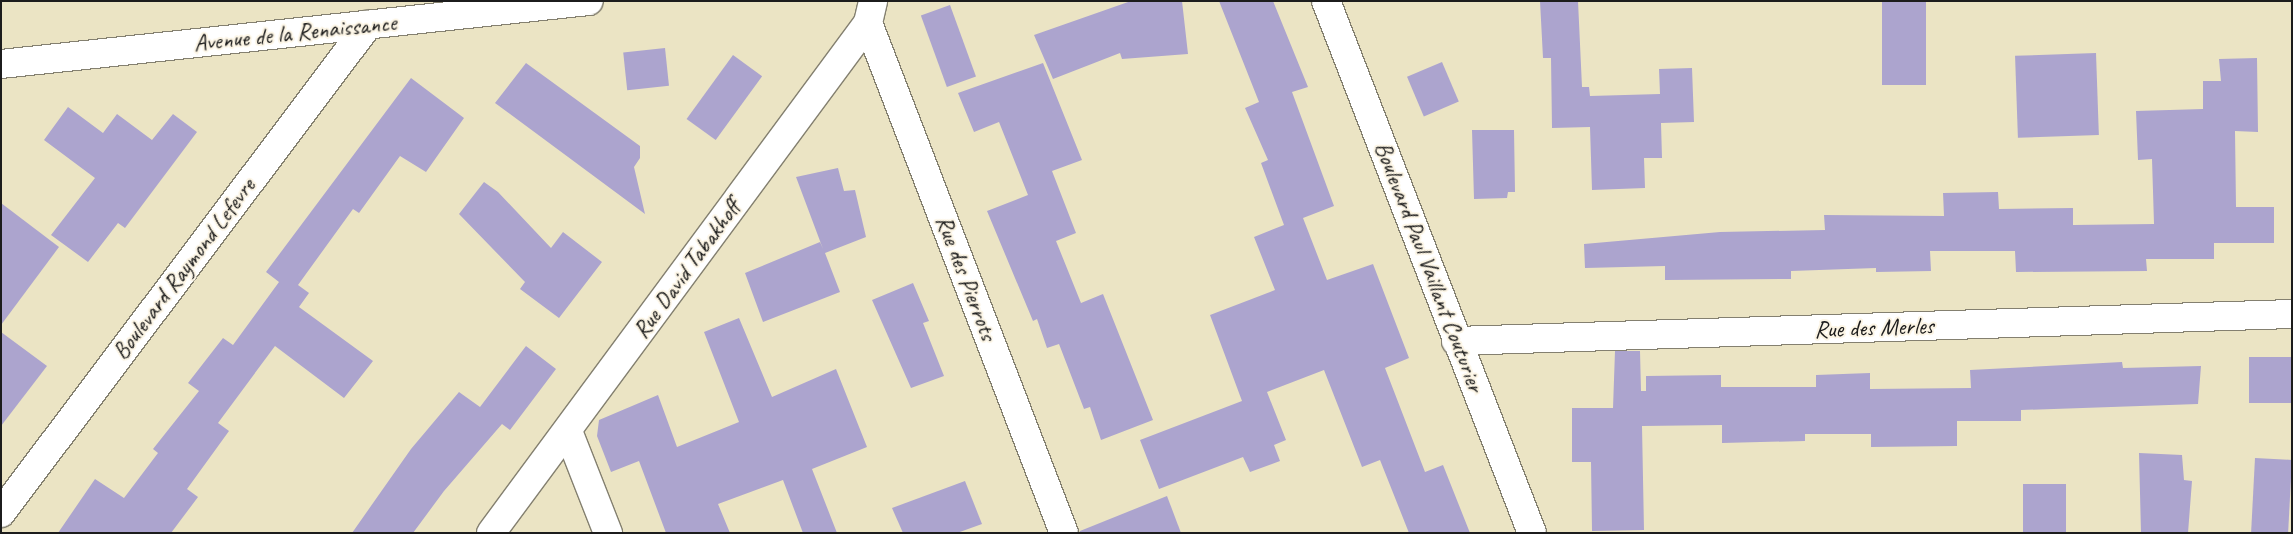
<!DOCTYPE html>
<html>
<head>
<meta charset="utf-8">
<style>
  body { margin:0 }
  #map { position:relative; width:2293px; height:534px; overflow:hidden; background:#ebe4c4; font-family:Caveat,sans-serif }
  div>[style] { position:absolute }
  .building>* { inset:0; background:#aca4ce; transform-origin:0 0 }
  .roads { filter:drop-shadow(1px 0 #848070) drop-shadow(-1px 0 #848070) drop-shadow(0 1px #848070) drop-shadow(0 -1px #848070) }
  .minor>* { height:28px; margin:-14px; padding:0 14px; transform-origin:14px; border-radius:14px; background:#fff }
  span { translate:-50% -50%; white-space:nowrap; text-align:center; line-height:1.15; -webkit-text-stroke:4px #fcf5e5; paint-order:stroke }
  .street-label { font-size:24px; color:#1c1c1c }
  .frame { position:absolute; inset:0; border:2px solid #1c1c1c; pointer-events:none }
</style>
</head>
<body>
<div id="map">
  <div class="building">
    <div style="clip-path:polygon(1131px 1px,1182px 1px,1188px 54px,1122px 59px,1120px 53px,1053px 79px,1034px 35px)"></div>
    <div style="clip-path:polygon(1219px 1px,1273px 1px,1308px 87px,1292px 92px,1334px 206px,1303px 218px,1327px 280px,1373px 264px,1409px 358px,1385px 368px,1425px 472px,1443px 465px,1470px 533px,1409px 533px,1380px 460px,1362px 467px,1324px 370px,1267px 392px,1286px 440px,1274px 445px,1280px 461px,1250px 472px,1243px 457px,1159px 489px,1140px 440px,1242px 401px,1210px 315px,1275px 290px,1254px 237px,1284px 225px,1261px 163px,1268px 160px,1245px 108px,1259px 102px)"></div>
    <div style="clip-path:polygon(1540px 1px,1578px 1px,1582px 87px,1589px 87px,1590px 96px,1660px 94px,1659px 69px,1692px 68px,1694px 122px,1661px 123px,1662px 158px,1644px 158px,1645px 188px,1592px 190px,1590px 127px,1552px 128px,1551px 58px,1543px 58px)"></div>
    <div style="left:1882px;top:1px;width:44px;height:84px"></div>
    <div style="left:950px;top:5px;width:76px;height:31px;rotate:70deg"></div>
    <div style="left:665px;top:48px;width:38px;height:42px;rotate:84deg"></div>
    <div style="left:2096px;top:53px;width:82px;height:81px;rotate:88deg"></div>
    <div style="left:733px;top:55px;width:36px;height:79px;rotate:36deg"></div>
    <div style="clip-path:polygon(2257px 58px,2258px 132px,2235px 131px,2236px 207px,2274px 207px,2274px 243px,2214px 243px,2214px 259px,2146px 259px,2147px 271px,2016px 272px,2015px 251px,1930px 251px,1931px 271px,1876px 272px,1876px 268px,1791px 271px,1791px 279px,1665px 280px,1665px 266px,1585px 268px,1584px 244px,1720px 232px,1825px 230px,1824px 215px,1944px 216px,1943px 193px,1998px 192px,1999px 209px,2073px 208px,2073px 225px,2154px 224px,2152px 159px,2138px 160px,2136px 111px,2203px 109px,2203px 81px,2221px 81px,2219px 59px)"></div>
    <div style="left:1442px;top:62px;width:43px;height:38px;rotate:67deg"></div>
    <div style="clip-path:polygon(526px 63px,640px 146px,640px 158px,634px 167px,645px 214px,495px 103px)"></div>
    <div style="clip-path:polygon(1043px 63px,1082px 160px,1052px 171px,1076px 233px,1056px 241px,1081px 303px,1103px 294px,1153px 420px,1101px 440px,1090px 407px,1084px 409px,1059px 344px,1047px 348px,1037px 319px,1033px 321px,987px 211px,1028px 195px,999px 122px,974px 132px,958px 93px)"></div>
    <div style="clip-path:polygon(411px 78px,464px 118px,426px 172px,400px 156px,359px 213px,353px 209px,298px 285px,309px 293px,299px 307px,373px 361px,344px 398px,275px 346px,218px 423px,229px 431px,187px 489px,198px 497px,171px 533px,58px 533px,95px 479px,124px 498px,158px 453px,153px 449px,199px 391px,188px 383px,223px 338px,233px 345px,279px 282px,266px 272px)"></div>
    <div style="clip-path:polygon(68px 107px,103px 133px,117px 114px,152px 140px,173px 114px,197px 132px,125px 228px,118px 223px,88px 262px,51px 235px,95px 178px,44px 140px)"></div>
    <div style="clip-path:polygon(1472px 130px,1514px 130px,1515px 192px,1508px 192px,1507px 198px,1474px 199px)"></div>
    <div style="clip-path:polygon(838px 168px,844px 191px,855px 190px,866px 237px,825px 253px,840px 292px,763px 322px,745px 273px,820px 242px,823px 249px,796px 177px)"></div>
    <div style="clip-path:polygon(484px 182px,498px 192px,551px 248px,563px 232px,602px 262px,559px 318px,520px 289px,525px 282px,459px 214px)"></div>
    <div style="clip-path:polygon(1px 203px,59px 247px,1px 325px)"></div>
    <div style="clip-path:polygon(913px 283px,929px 321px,923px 323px,944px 376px,911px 388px,872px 300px)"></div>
    <div style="clip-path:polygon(739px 318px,772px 397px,836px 369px,867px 447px,812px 469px,837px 533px,803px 533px,783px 480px,718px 504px,730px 533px,666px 533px,639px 461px,611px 472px,597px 436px,599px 420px,658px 395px,677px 447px,739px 422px,704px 332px)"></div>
    <div style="clip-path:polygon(1px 332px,47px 366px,1px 426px)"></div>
    <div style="clip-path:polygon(526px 346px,556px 369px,510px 430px,502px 424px,444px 491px,413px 533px,352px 533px,411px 449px,459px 392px,480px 407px)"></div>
    <div style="clip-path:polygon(1615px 351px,1640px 351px,1641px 391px,1646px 391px,1646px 376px,1721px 375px,1721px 387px,1816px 387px,1816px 375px,1870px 373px,1870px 389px,1971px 388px,1970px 370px,2122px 362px,2123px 368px,2201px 366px,2198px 404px,2021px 410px,2021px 421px,1957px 421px,1957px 446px,1871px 447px,1871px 434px,1805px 434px,1805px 441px,1722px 443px,1722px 425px,1642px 426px,1644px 530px,1592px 531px,1591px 462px,1572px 462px,1572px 408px,1613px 408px)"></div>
    <div style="left:2292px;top:357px;width:46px;height:43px;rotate:90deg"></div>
    <div style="clip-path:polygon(2139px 453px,2182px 455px,2184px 480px,2192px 481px,2188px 533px,2141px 533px)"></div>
    <div style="left:2255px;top:458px;width:37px;height:75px;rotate:3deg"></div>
    <div style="clip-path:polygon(965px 481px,982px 524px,957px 533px,903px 533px,892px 508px)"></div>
    <div style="left:2023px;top:484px;width:43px;height:49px"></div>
    <div style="clip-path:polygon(1167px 496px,1181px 533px,1080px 533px,1080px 531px)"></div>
  </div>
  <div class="roads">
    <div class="minor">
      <div style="left:1326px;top:1px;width:570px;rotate:68.83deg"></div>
      <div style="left:868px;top:23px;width:546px;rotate:68.98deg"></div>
      <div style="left:1px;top:64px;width:591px;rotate:-6.12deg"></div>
      <div style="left:1456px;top:341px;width:836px;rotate:-1.85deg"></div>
      <div style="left:568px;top:431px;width:110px;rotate:68.6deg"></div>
      <div style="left:1px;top:513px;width:611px;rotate:-53.06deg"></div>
      <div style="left:491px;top:533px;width:634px;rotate:-53.53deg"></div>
      <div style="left:868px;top:23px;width:23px;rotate:-77deg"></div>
    </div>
  </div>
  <div class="street-label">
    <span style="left:295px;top:33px;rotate:-6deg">Avenue de la Renaissance</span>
    <span style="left:1429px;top:267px;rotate:69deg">Boulevard Paul Vaillant Couturier</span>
    <span style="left:184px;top:269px;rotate:-53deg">Boulevard Raymond Lefevre</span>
    <span style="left:687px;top:269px;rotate:-54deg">Rue David Tabakhoff</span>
    <span style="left:966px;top:278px;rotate:69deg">Rue des Pierrots</span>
    <span style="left:1874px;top:328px;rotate:-2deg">Rue des Merles</span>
  </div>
  <div class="frame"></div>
</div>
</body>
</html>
